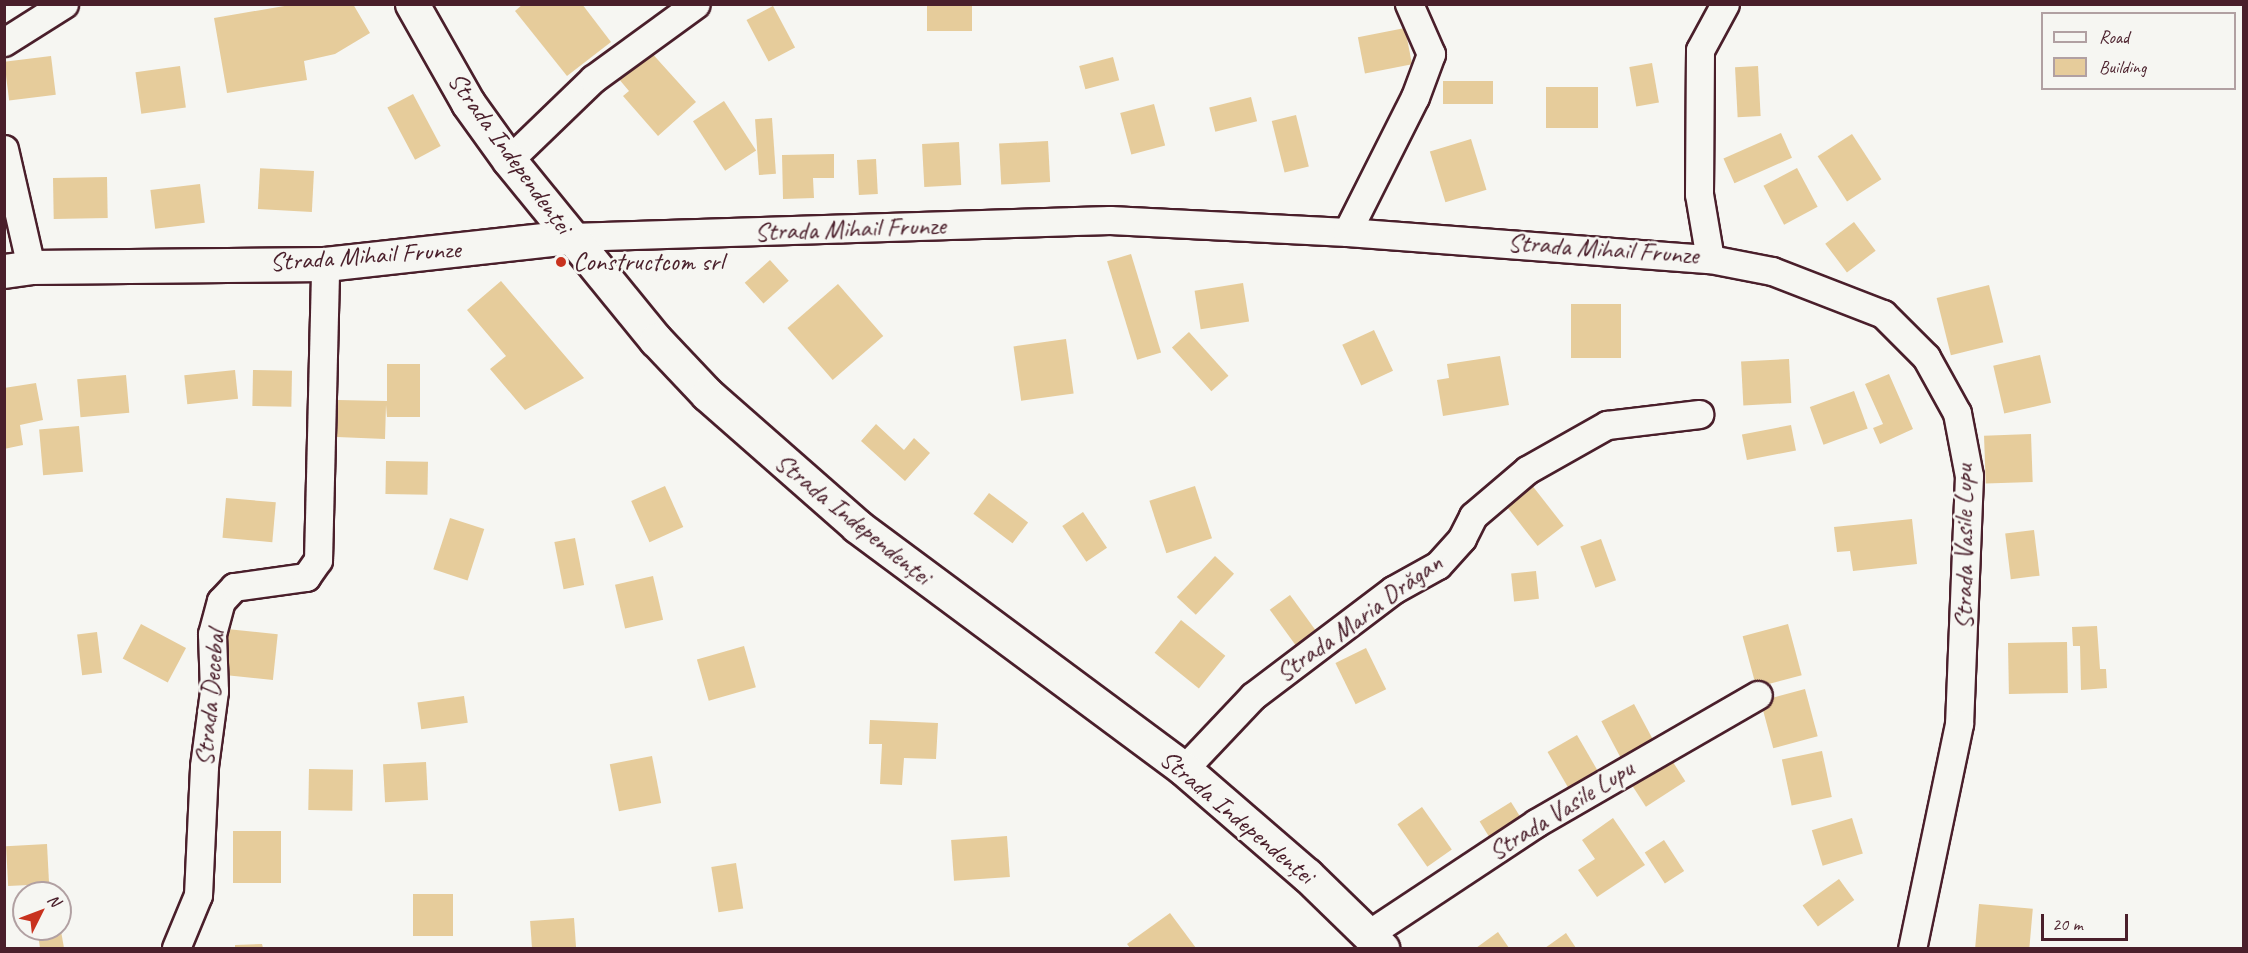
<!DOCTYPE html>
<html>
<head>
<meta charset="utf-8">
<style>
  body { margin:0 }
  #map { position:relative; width:2248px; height:953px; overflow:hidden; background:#f6f6f2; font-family:Caveat,sans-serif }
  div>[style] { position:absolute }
  .building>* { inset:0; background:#e6cc9b; transform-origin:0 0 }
  .roads { filter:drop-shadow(2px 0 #4a1f2b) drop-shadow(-2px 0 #4a1f2b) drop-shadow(0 2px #4a1f2b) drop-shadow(0 -2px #4a1f2b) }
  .minor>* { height:27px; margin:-13.5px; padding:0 13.5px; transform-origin:13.5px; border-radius:13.5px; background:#f6f6f2 }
  .tertiary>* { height:33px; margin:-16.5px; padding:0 16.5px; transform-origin:16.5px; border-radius:16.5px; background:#f6f6f2 }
  .secondary>* { height:33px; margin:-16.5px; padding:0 16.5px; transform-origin:16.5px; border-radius:16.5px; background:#f6f6f2 }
  .dots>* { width:16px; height:16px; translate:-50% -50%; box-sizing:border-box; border:3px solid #f6f6f2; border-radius:50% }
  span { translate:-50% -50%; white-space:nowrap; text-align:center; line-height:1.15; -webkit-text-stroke:5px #f6f6f2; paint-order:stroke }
  .street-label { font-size:26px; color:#4a1f2b }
  .poi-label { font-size:26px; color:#4a1f2b }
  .left { translate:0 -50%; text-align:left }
  .frame { position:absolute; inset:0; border:6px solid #4a1f2b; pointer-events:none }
  .legend { position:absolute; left:2041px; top:12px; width:195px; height:78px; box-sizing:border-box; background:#f6f6f2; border:2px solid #b1a0a2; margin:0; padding:8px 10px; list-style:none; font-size:18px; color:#4a1f2b }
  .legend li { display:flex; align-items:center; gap:12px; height:30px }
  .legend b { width:30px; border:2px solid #b1a0a2 }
  .north { position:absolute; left:12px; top:881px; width:60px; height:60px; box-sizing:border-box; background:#f6f6f2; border:2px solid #b1a0a2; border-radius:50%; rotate:48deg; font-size:16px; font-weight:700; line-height:24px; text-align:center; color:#4a1f2b }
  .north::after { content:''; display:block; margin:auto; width:21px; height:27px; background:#c8321e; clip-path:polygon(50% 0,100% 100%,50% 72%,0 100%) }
  .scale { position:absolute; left:2041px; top:914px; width:87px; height:27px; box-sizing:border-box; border:3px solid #4a1f2b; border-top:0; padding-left:8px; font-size:18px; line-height:21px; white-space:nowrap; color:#4a1f2b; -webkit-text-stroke:4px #f6f6f2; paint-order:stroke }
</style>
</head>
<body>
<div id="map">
  <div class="building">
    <div style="clip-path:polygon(296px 4px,353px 4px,370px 33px,335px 54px,304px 61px,307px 80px,227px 93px,214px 18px)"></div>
    <div style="clip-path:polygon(523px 4px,582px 4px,611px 42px,567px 76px,515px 11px)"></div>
    <div style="left:927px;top:4px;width:45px;height:27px"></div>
    <div style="left:773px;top:6px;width:47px;height:30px;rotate:62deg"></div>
    <div style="left:1405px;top:28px;width:37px;height:48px;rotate:79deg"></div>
    <div style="clip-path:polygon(649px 50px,696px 102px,658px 136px,623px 96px,629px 91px,618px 78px)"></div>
    <div style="left:51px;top:56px;width:39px;height:47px;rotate:83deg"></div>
    <div style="left:1113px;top:57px;width:24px;height:35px;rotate:75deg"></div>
    <div style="left:1652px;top:63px;width:40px;height:23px;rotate:80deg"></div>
    <div style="left:180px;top:66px;width:42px;height:45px;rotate:82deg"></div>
    <div style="left:1758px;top:66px;width:50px;height:23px;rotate:87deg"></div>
    <div style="left:1493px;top:81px;width:23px;height:50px;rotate:90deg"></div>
    <div style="left:1546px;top:87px;width:52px;height:41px"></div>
    <div style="left:413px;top:94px;width:59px;height:29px;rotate:62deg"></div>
    <div style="left:1251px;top:97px;width:25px;height:43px;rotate:76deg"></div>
    <div style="left:724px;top:101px;width:59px;height:37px;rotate:57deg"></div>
    <div style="left:1154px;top:104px;width:43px;height:35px;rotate:75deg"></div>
    <div style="left:1296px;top:115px;width:53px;height:25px;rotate:76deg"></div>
    <div style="left:772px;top:118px;width:56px;height:17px;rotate:86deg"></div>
    <div style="left:1781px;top:133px;width:27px;height:63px;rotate:66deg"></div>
    <div style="left:1852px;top:134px;width:54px;height:41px;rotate:57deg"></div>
    <div style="left:1471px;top:139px;width:53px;height:43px;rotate:73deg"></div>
    <div style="left:1048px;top:141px;width:41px;height:49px;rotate:87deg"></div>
    <div style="left:959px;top:142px;width:43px;height:37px;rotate:87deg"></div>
    <div style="clip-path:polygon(834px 154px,834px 178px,813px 178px,814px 198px,783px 199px,782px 155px)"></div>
    <div style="left:876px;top:159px;width:35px;height:19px;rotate:87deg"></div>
    <div style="left:1797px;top:168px;width:44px;height:38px;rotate:62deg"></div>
    <div style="left:314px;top:171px;width:41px;height:54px;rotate:93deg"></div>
    <div style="left:107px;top:177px;width:41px;height:54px;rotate:89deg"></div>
    <div style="left:200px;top:184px;width:39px;height:50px;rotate:83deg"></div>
    <div style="left:1854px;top:222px;width:36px;height:36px;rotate:53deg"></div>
    <div style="left:1131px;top:254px;width:103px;height:25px;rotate:73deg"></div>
    <div style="left:770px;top:260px;width:28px;height:34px;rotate:48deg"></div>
    <div style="clip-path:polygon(501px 281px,584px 378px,525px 410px,490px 369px,506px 356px,467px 310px)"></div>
    <div style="left:1243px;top:283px;width:39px;height:49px;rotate:81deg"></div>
    <div style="left:838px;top:284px;width:69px;height:67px;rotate:49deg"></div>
    <div style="left:1989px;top:285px;width:59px;height:54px;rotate:76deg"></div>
    <div style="left:1571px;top:304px;width:50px;height:54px"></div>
    <div style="left:1374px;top:330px;width:45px;height:35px;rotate:65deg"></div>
    <div style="left:1189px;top:332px;width:59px;height:23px;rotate:48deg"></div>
    <div style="left:1066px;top:339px;width:55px;height:53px;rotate:82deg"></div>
    <div style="left:2040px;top:355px;width:49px;height:48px;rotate:77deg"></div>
    <div style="clip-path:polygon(1500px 356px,1509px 405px,1443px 416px,1437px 380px,1449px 378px,1447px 364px)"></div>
    <div style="left:1789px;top:359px;width:44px;height:48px;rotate:87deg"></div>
    <div style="clip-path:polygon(387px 364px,420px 364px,420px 417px,387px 417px,386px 405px,385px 439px,337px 437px,338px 400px,387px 401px)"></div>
    <div style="left:235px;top:370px;width:29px;height:51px;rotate:84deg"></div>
    <div style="left:253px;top:370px;width:39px;height:36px;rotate:1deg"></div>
    <div style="clip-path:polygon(1889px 374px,1913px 429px,1880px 444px,1873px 428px,1883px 424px,1865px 384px)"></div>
    <div style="left:126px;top:375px;width:38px;height:49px;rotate:85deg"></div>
    <div style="clip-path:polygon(36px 383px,43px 420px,20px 425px,23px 445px,4px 449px,4px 388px)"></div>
    <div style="left:1854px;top:391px;width:40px;height:47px;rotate:70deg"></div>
    <div style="clip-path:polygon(876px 424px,904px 450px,914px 438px,930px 453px,905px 481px,861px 441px)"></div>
    <div style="left:1791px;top:425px;width:26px;height:50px;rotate:79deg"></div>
    <div style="left:79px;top:426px;width:46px;height:40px;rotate:85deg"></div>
    <div style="left:2031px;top:434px;width:48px;height:47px;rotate:88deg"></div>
    <div style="left:386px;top:461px;width:42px;height:33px;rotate:1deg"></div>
    <div style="left:1531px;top:484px;width:53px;height:33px;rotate:52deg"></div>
    <div style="left:665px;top:486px;width:45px;height:37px;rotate:66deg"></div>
    <div style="left:1195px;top:486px;width:55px;height:48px;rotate:72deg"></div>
    <div style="left:989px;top:493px;width:49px;height:26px;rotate:37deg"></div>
    <div style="left:226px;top:498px;width:50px;height:40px;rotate:5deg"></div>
    <div style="left:1083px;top:512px;width:43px;height:25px;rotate:56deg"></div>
    <div style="left:450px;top:518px;width:36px;height:54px;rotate:18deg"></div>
    <div style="clip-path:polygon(1912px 519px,1917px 564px,1853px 571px,1850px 551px,1837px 552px,1834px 527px)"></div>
    <div style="left:2034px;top:530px;width:46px;height:29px;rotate:83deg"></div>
    <div style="left:575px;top:538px;width:48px;height:21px;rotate:79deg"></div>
    <div style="left:1601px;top:539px;width:44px;height:22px;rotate:70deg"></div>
    <div style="left:1215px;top:556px;width:26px;height:56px;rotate:43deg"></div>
    <div style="left:1536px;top:571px;width:28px;height:25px;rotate:84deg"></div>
    <div style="left:653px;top:576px;width:45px;height:39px;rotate:77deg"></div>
    <div style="left:1290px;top:595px;width:49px;height:25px;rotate:54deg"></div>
    <div style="left:1181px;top:620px;width:57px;height:42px;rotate:39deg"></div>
    <div style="left:141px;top:624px;width:51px;height:39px;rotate:28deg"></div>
    <div style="left:1788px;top:624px;width:53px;height:47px;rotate:75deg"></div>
    <div style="clip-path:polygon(2097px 626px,2100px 669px,2106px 669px,2107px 688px,2081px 690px,2080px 646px,2073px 646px,2072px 627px)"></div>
    <div style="left:227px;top:629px;width:51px;height:46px;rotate:6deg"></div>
    <div style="left:97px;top:632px;width:41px;height:20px;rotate:83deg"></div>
    <div style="left:2067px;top:642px;width:51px;height:59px;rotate:89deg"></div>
    <div style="left:744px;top:646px;width:43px;height:49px;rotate:74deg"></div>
    <div style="left:1366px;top:648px;width:46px;height:34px;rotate:64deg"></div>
    <div style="left:1805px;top:689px;width:49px;height:46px;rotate:75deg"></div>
    <div style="left:464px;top:696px;width:27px;height:47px;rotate:82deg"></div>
    <div style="left:1634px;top:704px;width:42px;height:37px;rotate:62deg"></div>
    <div style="clip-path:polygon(870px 720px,938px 723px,936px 759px,904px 758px,902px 785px,880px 784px,882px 744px,869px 744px)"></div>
    <div style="left:1577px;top:735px;width:48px;height:34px;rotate:60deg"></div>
    <div style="left:1822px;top:751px;width:47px;height:41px;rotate:78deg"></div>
    <div style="left:652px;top:756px;width:48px;height:43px;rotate:79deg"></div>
    <div style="left:1669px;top:756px;width:30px;height:47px;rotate:57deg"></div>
    <div style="left:426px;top:762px;width:38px;height:43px;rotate:87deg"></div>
    <div style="left:309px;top:769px;width:44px;height:41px;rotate:1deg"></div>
    <div style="left:1511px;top:802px;width:22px;height:37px;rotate:58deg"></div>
    <div style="left:1422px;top:807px;width:52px;height:30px;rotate:55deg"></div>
    <div style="clip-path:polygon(1613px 818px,1645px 865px,1597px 897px,1578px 870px,1595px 859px,1582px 840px)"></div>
    <div style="left:1852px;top:818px;width:37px;height:42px;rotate:73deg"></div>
    <div style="left:233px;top:831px;width:48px;height:52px"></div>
    <div style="left:1007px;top:836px;width:41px;height:56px;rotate:86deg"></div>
    <div style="left:1664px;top:840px;width:37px;height:23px;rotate:57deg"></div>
    <div style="left:47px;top:844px;width:40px;height:41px;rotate:87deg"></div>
    <div style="left:736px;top:863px;width:46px;height:25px;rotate:81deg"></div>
    <div style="left:1839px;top:879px;width:26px;height:45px;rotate:54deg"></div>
    <div style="left:413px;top:894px;width:40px;height:42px"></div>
    <div style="left:1979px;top:904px;width:54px;height:44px;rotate:5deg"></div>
    <div style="clip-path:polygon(1170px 913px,1196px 948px,1130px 948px,1127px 944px)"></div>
    <div style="left:574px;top:918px;width:30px;height:44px;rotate:86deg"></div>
    <div style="clip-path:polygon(61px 931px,64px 948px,40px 948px,38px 934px)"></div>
    <div style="clip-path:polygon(1498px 932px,1509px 948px,1476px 948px)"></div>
    <div style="clip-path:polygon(1566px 933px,1576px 948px,1545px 948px)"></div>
    <div style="clip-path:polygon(262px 944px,263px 948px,235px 948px,235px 945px)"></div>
  </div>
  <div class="roads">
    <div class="minor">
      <div style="left:4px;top:42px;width:71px;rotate:-32.3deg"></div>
      <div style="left:4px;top:149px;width:121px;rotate:77.1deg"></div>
      <div style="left:509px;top:160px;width:117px;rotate:-44deg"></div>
      <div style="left:593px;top:79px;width:127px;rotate:-36.1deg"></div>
      <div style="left:1347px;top:232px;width:151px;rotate:-63.3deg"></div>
      <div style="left:1415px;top:97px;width:46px;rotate:-69.6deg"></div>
      <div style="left:1431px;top:54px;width:55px;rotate:-113.7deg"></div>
      <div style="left:571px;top:237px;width:539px;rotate:-1.81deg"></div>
      <div style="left:1110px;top:220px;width:237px;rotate:2.9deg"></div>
      <div style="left:1347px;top:232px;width:364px;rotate:4.3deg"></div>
      <div style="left:1710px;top:259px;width:63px;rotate:11deg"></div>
      <div style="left:1772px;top:271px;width:119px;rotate:21.2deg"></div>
      <div style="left:1883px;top:314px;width:61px;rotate:45deg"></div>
      <div style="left:1926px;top:357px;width:64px;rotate:61deg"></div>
      <div style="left:1957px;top:413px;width:64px;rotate:79.2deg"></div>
      <div style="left:1969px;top:476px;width:248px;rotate:92.3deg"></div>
      <div style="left:1959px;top:724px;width:229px;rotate:101.8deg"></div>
      <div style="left:1710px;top:259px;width:66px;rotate:-99.6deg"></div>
      <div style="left:1699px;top:194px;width:144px;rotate:-89.6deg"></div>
      <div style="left:1700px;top:50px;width:52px;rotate:-61.5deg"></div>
      <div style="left:1184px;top:769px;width:100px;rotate:-46.6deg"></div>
      <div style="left:1253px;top:696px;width:176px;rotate:-37.1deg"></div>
      <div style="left:1393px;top:590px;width:51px;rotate:-29.1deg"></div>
      <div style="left:1438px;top:565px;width:36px;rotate:-48deg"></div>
      <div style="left:1462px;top:538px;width:25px;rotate:-63deg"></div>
      <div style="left:1473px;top:516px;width:71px;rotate:-40.4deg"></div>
      <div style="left:1527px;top:470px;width:92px;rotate:-29.4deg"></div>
      <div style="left:1607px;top:425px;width:93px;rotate:-6.8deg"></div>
      <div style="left:1370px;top:933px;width:199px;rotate:-33.5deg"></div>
      <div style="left:1536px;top:823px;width:256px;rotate:-30deg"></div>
      <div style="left:176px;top:948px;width:57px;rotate:-67.5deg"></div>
      <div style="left:198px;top:895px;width:129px;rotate:-87.3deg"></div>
      <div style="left:204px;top:766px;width:76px;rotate:-82.4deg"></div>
      <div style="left:214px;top:691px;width:57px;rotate:-92deg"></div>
      <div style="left:212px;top:634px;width:34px;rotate:-75deg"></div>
      <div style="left:221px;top:601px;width:19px;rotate:-47deg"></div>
      <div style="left:234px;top:587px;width:73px;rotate:-7.9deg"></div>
      <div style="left:306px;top:577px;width:21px;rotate:-55deg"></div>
      <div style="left:318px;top:560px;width:296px;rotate:-88.6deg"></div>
    </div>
    <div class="tertiary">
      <div style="left:4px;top:271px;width:27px;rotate:-8deg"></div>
      <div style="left:31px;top:267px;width:294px;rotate:-0.6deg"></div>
      <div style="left:325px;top:264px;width:247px;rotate:-6.3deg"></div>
    </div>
    <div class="secondary">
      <div style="left:412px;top:4px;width:114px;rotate:60.5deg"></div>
      <div style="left:468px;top:103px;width:70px;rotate:54.3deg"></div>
      <div style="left:509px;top:160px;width:232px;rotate:50.8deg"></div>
      <div style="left:656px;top:340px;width:74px;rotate:46.6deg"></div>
      <div style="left:707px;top:394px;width:200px;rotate:41.3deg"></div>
      <div style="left:857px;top:526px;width:407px;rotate:36.6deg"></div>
      <div style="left:1184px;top:769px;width:162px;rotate:40.8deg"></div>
      <div style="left:1307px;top:875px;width:105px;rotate:44.2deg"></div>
    </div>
  </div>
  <div class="dots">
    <div style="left:561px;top:262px;background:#c8321e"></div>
  </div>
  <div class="street-label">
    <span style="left:510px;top:153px;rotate:54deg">Strada Independenței</span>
    <span style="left:850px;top:229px;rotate:-2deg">Strada Mihail Frunze</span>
    <span style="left:1603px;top:249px;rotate:4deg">Strada Mihail Frunze</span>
    <span style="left:365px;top:256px;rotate:-4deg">Strada Mihail Frunze</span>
    <span style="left:853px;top:519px;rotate:39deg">Strada Independenței</span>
    <span style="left:1964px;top:547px;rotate:-90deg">Strada Vasile Lupu</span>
    <span style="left:1359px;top:618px;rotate:-36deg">Strada Maria Drăgan</span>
    <span style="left:210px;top:698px;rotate:-85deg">Strada Decebal</span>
    <span style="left:1561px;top:810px;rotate:-32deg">Strada Vasile Lupu</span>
    <span style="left:1237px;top:817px;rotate:40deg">Strada Independenței</span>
  </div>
  <div class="poi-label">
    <span class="left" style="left:573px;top:262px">Constructcom srl</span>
  </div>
  <div class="frame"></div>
  <ul class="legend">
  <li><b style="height:8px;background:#f6f6f2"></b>Road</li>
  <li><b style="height:16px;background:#e6cc9b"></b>Building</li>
  </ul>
  <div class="north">N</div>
  <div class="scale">20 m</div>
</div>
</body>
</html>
